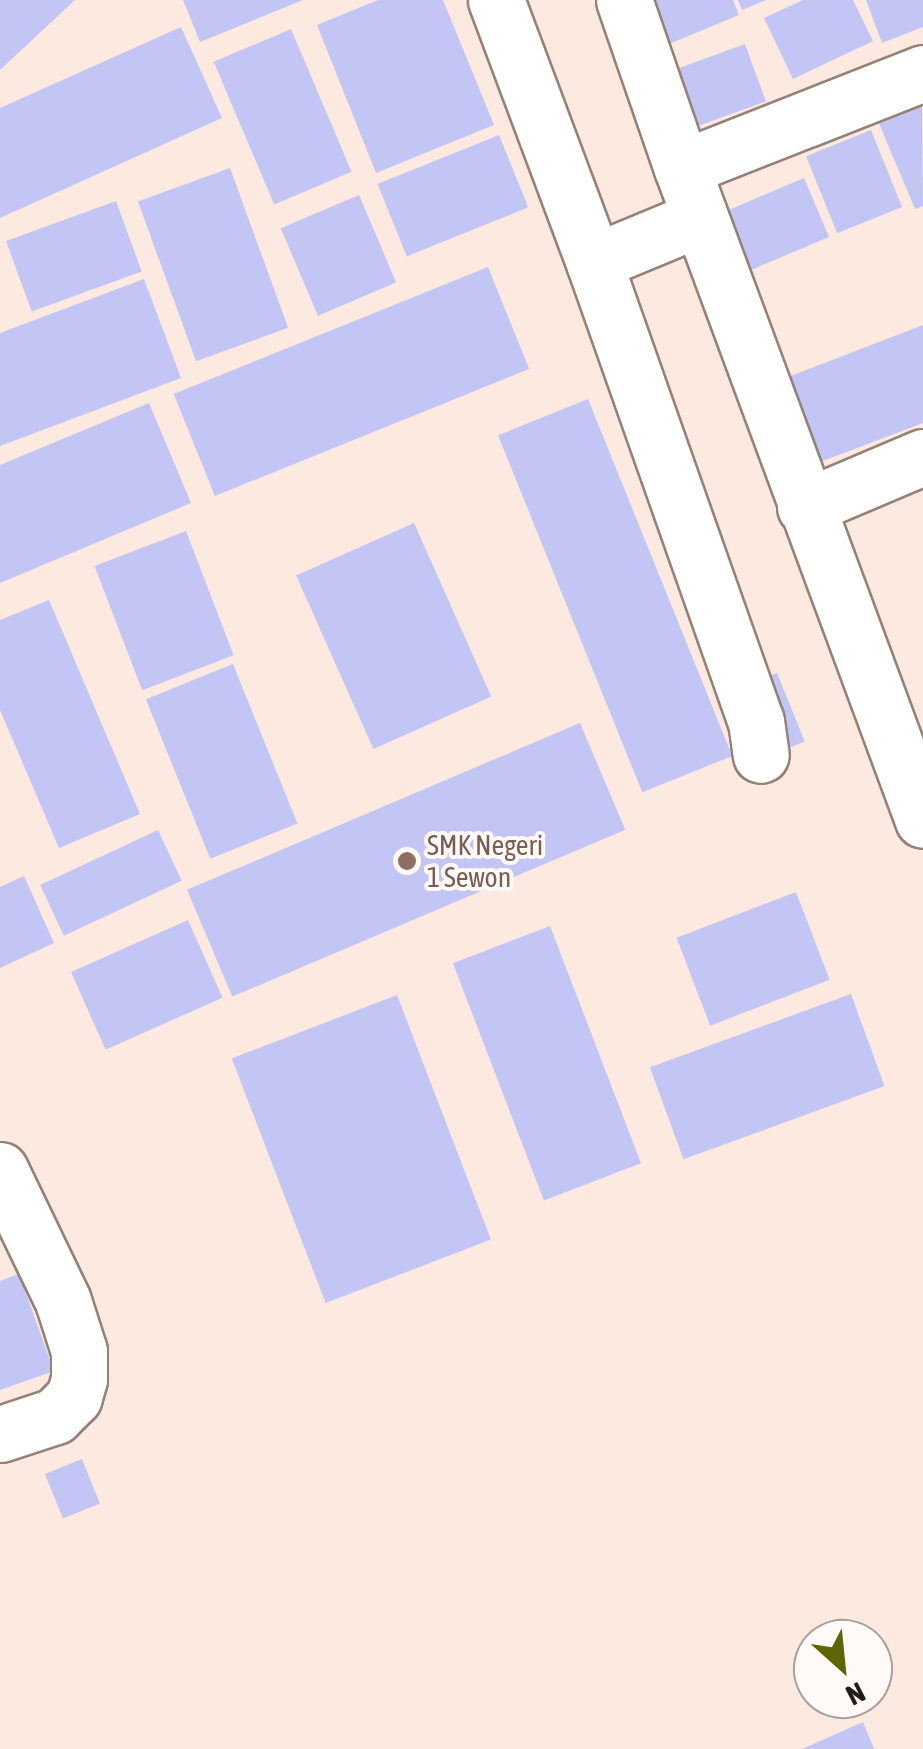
<!DOCTYPE html>
<html>
<head>
<meta charset="utf-8">
<style>
  body { margin:0 }
  #map { position:relative; width:923px; height:1749px; overflow:hidden; background:#fce9e0; font-family:"Asap Condensed",sans-serif }
  div>[style] { position:absolute }
  .building>* { inset:0; background:#c3c5f4; transform-origin:0 0 }
  .roads { filter:drop-shadow(2px 0 #958176) drop-shadow(-2px 0 #958176) drop-shadow(0 2px #958176) drop-shadow(0 -2px #958176) }
  .minor>* { height:55px; margin:-27.5px; padding:0 27.5px; transform-origin:27.5px; border-radius:27.5px; background:#fff }
  .dots>* { width:28px; height:28px; translate:-50% -50%; box-sizing:border-box; border:5px solid #fffaf7; border-radius:50% }
  span { translate:-50% -50%; white-space:nowrap; text-align:center; line-height:1.15; -webkit-text-stroke:8px #fffaf7; paint-order:stroke }
  .education-label { font-size:28px; color:#785e54 }
  .left { translate:0 -50%; text-align:left }
  .north { position:absolute; left:793px; top:1619px; width:100px; height:100px; box-sizing:border-box; background:#fffaf7; border:2px solid #a7a19d; border-radius:50%; rotate:153deg; font-size:28px; font-weight:700; line-height:40px; text-align:center; color:#231b17 }
  .north::after { content:''; display:block; margin:auto; width:35px; height:45px; background:#5e6503; clip-path:polygon(50% 0,100% 100%,50% 72%,0 100%) }
</style>
</head>
<body>
<div id="map">
  <div class="building">
    <div style="clip-path:polygon(0 0,75px 0,0 70px)"></div>
    <div style="clip-path:polygon(183px 0,303px 0,200px 42px)"></div>
    <div style="clip-path:polygon(378px 0,443px 0,494px 125px,376px 173px,317px 25px)"></div>
    <div style="clip-path:polygon(636px 0,733px 0,739px 15px,657px 49px)"></div>
    <div style="clip-path:polygon(738px 0,766px 0,742px 10px)"></div>
    <div style="clip-path:polygon(803px 0,853px 0,873px 41px,793px 79px,764px 18px)"></div>
    <div style="clip-path:polygon(866px 0,923px 0,923px 27px,882px 43px)"></div>
    <div style="clip-path:polygon(181px 27px,222px 118px,0 218px,0 108px)"></div>
    <div style="left:291px;top:29px;width:155px;height:84px;rotate:67deg"></div>
    <div style="left:745px;top:44px;width:61px;height:76px;rotate:70deg"></div>
    <div style="clip-path:polygon(922px 103px,923px 206px,915px 209px,878px 121px)"></div>
    <div style="left:871px;top:130px;width:83px;height:70px;rotate:68deg"></div>
    <div style="left:499px;top:135px;width:78px;height:131px;rotate:68deg"></div>
    <div style="left:230px;top:168px;width:170px;height:98px;rotate:70deg"></div>
    <div style="left:804px;top:178px;width:64px;height:101px;rotate:67deg"></div>
    <div style="left:359px;top:195px;width:95px;height:85px;rotate:67deg"></div>
    <div style="left:116px;top:201px;width:75px;height:117px;rotate:70deg"></div>
    <div style="left:488px;top:267px;width:110px;height:339px;rotate:68deg"></div>
    <div style="clip-path:polygon(144px 279px,181px 378px,0 446px,0 333px)"></div>
    <div style="clip-path:polygon(923px 325px,923px 423px,807px 467px,775px 382px)"></div>
    <div style="left:588px;top:399px;width:385px;height:97px;rotate:68deg"></div>
    <div style="clip-path:polygon(149px 403px,191px 503px,0 583px,0 465px)"></div>
    <div style="left:414px;top:523px;width:190px;height:129px;rotate:66deg"></div>
    <div style="left:186px;top:531px;width:133px;height:98px;rotate:69deg"></div>
    <div style="clip-path:polygon(49px 600px,140px 814px,59px 848px,0 710px,0 620px)"></div>
    <div style="left:233px;top:664px;width:172px;height:94px;rotate:68deg"></div>
    <div style="left:777px;top:673px;width:74px;height:23px;rotate:68deg"></div>
    <div style="left:580px;top:723px;width:116px;height:427px;rotate:67deg"></div>
    <div style="left:158px;top:830px;width:56px;height:130px;rotate:65deg"></div>
    <div style="clip-path:polygon(24px 876px,54px 943px,0 968px,0 887px)"></div>
    <div style="left:796px;top:892px;width:94px;height:128px;rotate:69deg"></div>
    <div style="left:188px;top:920px;width:85px;height:128px;rotate:66deg"></div>
    <div style="left:550px;top:926px;width:254px;height:104px;rotate:69deg"></div>
    <div style="left:851px;top:994px;width:98px;height:214px;rotate:70deg"></div>
    <div style="left:397px;top:995px;width:262px;height:177px;rotate:69deg"></div>
    <div style="clip-path:polygon(19px 1274px,54px 1371px,0 1390px,0 1281px)"></div>
    <div style="left:82px;top:1459px;width:48px;height:40px;rotate:68deg"></div>
    <div style="clip-path:polygon(863px 1722px,874px 1749px,802px 1749px)"></div>
  </div>
  <div class="roads">
    <div class="minor">
      <div style="left:496px;top:0;width:280px;rotate:69.5deg"></div>
      <div style="left:594px;top:262px;width:115px;rotate:-22.5deg"></div>
      <div style="left:624px;top:0;width:178px;rotate:71deg"></div>
      <div style="left:682px;top:168px;width:695px;rotate:69.71deg"></div>
      <div style="left:682px;top:168px;width:259px;rotate:-21.5deg"></div>
      <div style="left:594px;top:262px;width:487px;rotate:70.6deg"></div>
      <div style="left:756px;top:721px;width:34px;rotate:82deg"></div>
      <div style="left:805px;top:507px;width:128px;rotate:-23deg"></div>
      <div style="left:0;top:1170px;width:145px;rotate:64.3deg"></div>
      <div style="left:63px;top:1301px;width:52px;rotate:72.3deg"></div>
      <div style="left:79px;top:1351px;width:28px;rotate:90deg"></div>
      <div style="left:79px;top:1379px;width:19px;rotate:106deg"></div>
      <div style="left:74px;top:1397px;width:27px;rotate:135deg"></div>
      <div style="left:55px;top:1416px;width:58px;rotate:161.9deg"></div>
    </div>
  </div>
  <div class="dots">
    <div style="left:407px;top:861px;background:#8d6e63"></div>
  </div>
  <div class="education-label">
    <span class="left" style="left:427px;top:861px">SMK Negeri<br>1 Sewon</span>
  </div>
  <div class="north">N</div>
</div>
</body>
</html>
